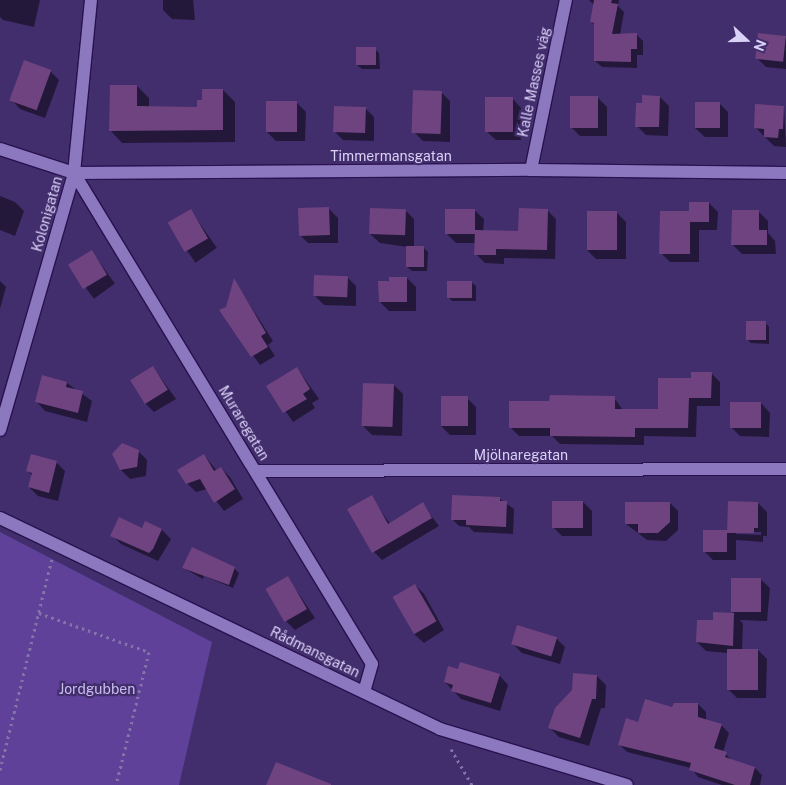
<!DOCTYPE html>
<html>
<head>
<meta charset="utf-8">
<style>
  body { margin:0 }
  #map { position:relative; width:786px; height:785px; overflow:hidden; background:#422d6d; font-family:"Public Sans",sans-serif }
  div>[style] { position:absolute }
  .green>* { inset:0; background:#5f419a }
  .shadow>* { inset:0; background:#0007; transform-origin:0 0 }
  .building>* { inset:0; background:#6e437f; transform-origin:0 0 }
  .path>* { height:3px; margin-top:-1.5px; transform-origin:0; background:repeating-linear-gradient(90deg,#8475a9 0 2.5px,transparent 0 6.5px) }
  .roads { filter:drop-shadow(1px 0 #29114f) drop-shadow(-1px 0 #29114f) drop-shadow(0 1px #29114f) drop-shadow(0 -1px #29114f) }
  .street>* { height:12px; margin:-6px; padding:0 6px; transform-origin:6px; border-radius:6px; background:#8c78bf }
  span { translate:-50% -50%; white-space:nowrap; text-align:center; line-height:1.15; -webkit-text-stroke:4.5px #422d6d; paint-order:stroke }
  .street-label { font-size:14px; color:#dad1f7 }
  .park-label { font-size:14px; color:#c9beee }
  .north { position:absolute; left:721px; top:15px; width:50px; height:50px; -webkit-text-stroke:4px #422d6d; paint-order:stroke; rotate:111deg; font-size:14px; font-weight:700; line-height:20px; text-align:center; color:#dad1f7 }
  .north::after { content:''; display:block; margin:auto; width:18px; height:22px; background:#dad1f7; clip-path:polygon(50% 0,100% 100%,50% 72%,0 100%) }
</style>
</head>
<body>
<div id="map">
  <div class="green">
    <div style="clip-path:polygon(0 532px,212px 642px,179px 785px,0 785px)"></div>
  </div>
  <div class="shadow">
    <div style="clip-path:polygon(0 0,40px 0,34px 27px,3px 20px,0 17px)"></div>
    <div style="clip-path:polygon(163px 0,193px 0,195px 20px,172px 19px,163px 10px)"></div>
    <div style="clip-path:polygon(589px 0,619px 0,618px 6px,624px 12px,620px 35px,637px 35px,643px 41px,643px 55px,637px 55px,637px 68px,602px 67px,595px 61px,596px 26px,591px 22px,594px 5px)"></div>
    <div style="clip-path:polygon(786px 37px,786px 69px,766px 67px,757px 58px)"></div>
    <div style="clip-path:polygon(375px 49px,379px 53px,380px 69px,362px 69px,357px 65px)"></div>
    <div style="clip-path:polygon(50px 71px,59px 80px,45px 118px,20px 109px,11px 99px)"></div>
    <div style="clip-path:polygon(137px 86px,149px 98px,149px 107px,198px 108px,204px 101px,223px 90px,235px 102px,235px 142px,122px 143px,110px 130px)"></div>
    <div style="clip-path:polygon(441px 92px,450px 101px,450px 142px,423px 141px,414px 132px)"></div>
    <div style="clip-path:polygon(660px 97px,669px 106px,668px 136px,646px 135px,637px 126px,643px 105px)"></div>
    <div style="clip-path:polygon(512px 98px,521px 108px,521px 140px,496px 140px,486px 131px)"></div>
    <div style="clip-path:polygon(598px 98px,607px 107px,607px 136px,580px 136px,571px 127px)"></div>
    <div style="clip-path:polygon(297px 103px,306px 112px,305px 141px,276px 141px,267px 132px)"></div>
    <div style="clip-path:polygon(719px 103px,728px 112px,728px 137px,705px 137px,695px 128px)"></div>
    <div style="clip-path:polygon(784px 107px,786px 147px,774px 146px,756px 128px)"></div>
    <div style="clip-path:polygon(365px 108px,374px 117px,374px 141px,343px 140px,334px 131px)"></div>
    <div style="clip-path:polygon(0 196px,15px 202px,24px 211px,15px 236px,0 230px)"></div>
    <div style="clip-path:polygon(709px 203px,718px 212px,717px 230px,699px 230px,699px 262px,670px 262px,661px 253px,690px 212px)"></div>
    <div style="clip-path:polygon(329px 209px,338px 218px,338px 243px,308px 243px,299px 234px)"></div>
    <div style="clip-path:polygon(405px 210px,414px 219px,414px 247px,423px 247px,428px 252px,427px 271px,412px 271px,407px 267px,408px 247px,380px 243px,370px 234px)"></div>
    <div style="clip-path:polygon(474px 210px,484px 219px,483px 232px,519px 232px,547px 210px,556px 219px,555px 259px,504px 258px,504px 264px,485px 263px,476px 254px,476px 243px,456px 243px,446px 233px)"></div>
    <div style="left:191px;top:211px;width:45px;height:26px;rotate:55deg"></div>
    <div style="clip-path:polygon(759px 212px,768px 221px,768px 233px,775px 241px,776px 254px,742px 254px,733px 245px)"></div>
    <div style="clip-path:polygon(617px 213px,626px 222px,626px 259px,596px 259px,587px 250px)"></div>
    <div style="left:92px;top:252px;width:39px;height:26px;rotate:54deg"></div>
    <div style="clip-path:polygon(347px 277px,356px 286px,356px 306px,324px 305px,315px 296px)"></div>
    <div style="clip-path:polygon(407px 278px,416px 287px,416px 311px,389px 311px,380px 302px,380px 282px)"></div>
    <div style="clip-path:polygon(234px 280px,273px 341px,268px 345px,275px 356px,260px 365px,221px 311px,227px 307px)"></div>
    <div style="clip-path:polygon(0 281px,6px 287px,0 309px)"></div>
    <div style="clip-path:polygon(471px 282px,476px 286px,476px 301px,452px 301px,448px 297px)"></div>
    <div style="clip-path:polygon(765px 322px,769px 327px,769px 344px,751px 343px,747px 339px)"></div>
    <div style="clip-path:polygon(153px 367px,176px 399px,154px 412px,145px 403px)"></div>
    <div style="clip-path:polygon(297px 368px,319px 399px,312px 403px,315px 408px,293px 422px,268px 386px)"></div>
    <div style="clip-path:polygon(712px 374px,720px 382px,720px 406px,697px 406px,696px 437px,644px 436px,644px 445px,560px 444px,552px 436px,519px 436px,510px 427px,550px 402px,614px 398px,623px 410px,659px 410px,692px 379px)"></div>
    <div style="clip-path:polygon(43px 377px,67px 383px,92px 401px,87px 422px,45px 411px,36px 401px)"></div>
    <div style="clip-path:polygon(394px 385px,403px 394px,402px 436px,372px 435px,363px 426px)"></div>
    <div style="clip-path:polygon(467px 398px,476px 407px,476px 435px,450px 435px,441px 426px)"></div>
    <div style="clip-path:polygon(761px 403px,770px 413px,769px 437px,740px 436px,731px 427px)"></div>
    <div style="clip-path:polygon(138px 451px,147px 460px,146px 476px,130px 479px,121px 470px)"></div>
    <div style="clip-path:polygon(204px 455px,217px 471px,221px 468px,230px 477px,243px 499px,224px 511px,207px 489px,196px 492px,187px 483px)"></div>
    <div style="clip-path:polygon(56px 462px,65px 471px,58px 501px,38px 496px,29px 487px,32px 475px,28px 471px)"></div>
    <div style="clip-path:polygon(371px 497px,390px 524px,422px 504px,439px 526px,382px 560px,374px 552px)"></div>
    <div style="clip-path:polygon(500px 499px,514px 509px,513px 534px,474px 532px,469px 527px,459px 526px,452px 519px)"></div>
    <div style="clip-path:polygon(583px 502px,592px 511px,592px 536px,562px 536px,553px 527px)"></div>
    <div style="clip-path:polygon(670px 503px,678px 511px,678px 530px,666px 541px,647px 540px,626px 524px)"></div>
    <div style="clip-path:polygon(evenodd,729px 503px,758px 503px,767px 512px,767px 536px,763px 536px,763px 542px,736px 540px,736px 560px,713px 560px,704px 551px,727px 531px,728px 533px,729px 503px,736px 532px,761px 532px,761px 535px,736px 534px,736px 532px)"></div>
    <div style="clip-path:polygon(146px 523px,162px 530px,171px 539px,158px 561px,121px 544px,112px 535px,143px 530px)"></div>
    <div style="clip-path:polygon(183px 568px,234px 568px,239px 573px,233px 588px,204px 576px,203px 579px)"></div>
    <div style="clip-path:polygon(288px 578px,315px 618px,295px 630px,286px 621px)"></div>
    <div style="clip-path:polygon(760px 579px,770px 588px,767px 621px,740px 620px,743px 624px,742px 650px,758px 650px,767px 659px,766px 698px,737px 698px,728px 689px,728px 653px,706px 651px,697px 642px,714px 622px,714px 614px,735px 615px,732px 611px)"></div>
    <div style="clip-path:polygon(415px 585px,424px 594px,444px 630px,424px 643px,414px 634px,394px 597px)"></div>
    <div style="clip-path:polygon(556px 638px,565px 647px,560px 664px,522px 653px,513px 644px)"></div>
    <div style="clip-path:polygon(499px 675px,508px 685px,500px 711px,461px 699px,445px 682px)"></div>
    <div style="clip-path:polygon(597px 676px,606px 685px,605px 708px,601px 708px,589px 746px,559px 737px,550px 728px)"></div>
    <div style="clip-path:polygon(698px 704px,706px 712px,706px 721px,721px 725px,729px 733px,723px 752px,734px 762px,755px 768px,762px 775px,760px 785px,722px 785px,698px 777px,691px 768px,627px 752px,619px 744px,639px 723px,673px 709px)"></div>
  </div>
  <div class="building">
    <div style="clip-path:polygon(594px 0,612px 0,611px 3px,618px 4px,612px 34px,637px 33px,637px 49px,631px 49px,631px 62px,594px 61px,594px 23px,590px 22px)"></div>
    <div style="left:758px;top:33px;width:28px;height:26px;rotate:6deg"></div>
    <div style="left:376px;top:47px;width:18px;height:20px;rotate:90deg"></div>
    <div style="left:24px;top:60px;width:29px;height:43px;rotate:20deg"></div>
    <div style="clip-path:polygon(110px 85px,137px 85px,137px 106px,197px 107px,197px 100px,202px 100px,202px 89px,223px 89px,223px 130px,109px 131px)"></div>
    <div style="left:413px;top:90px;width:29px;height:43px;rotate:2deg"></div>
    <div style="clip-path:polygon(642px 95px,660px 96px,659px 127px,635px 127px,636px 103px,642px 103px)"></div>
    <div style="left:570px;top:96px;width:28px;height:32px"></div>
    <div style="left:485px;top:97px;width:28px;height:35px"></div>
    <div style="left:266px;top:101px;width:31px;height:31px"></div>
    <div style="left:695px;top:102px;width:25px;height:26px"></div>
    <div style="clip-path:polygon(755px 104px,784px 106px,783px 129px,779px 129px,778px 138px,764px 137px,764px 129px,754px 128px)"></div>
    <div style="left:334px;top:106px;width:32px;height:26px;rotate:2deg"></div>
    <div style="clip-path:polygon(689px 202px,709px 202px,709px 222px,690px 222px,690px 254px,659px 254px,660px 211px,689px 211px)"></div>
    <div style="left:329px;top:207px;width:28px;height:31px;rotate:88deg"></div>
    <div style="left:370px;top:208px;width:36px;height:26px;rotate:2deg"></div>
    <div style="clip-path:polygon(519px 208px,548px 209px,547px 250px,496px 249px,496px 255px,474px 255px,475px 230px,518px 231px)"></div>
    <div style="left:191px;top:209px;width:34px;height:27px;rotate:60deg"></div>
    <div style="left:445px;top:209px;width:30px;height:25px"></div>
    <div style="clip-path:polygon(732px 210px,759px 210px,759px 230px,767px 230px,767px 245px,731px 245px)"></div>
    <div style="left:587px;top:211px;width:30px;height:39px"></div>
    <div style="left:406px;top:246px;width:18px;height:21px"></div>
    <div style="left:92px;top:250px;width:29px;height:28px;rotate:59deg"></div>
    <div style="left:314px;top:275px;width:34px;height:21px;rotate:2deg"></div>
    <div style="clip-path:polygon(389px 277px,407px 277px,407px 302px,379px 302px,378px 281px,389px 281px)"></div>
    <div style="clip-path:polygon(234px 278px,266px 333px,261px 336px,268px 347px,251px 357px,219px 310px,226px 307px)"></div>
    <div style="left:447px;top:281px;width:25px;height:17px"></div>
    <div style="left:746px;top:321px;width:20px;height:19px"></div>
    <div style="left:153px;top:366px;width:28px;height:27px;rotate:58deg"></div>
    <div style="clip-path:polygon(297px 367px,310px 389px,303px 394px,307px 399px,283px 413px,266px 386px)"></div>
    <div style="clip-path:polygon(691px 372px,712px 372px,711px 398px,689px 398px,688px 428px,635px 428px,635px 437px,550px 436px,550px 428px,509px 428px,509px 401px,549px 401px,550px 395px,615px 396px,615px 409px,658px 409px,658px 378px,691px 378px)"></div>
    <div style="clip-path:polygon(42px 375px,67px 382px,66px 387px,83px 391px,78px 413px,35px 402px)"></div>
    <div style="left:363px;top:383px;width:31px;height:43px;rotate:2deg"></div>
    <div style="left:441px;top:396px;width:27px;height:30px"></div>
    <div style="left:730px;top:402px;width:31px;height:26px"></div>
    <div style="clip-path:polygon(122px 443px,139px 450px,137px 467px,120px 470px,112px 454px)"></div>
    <div style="clip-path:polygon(31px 454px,57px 461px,49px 493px,28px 487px,32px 473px,26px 471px)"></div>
    <div style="clip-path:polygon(204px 454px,214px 471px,221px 467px,235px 489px,214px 503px,200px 479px,186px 484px,177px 470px)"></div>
    <div style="clip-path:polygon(372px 495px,388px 524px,423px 502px,432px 518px,372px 553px,347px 509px)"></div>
    <div style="clip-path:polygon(452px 495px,500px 497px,500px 501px,507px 501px,506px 527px,466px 525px,466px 520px,451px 520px)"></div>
    <div style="left:552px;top:501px;width:31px;height:27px"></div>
    <div style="clip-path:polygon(728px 501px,758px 502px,758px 528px,754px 528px,754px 533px,727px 533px)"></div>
    <div style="clip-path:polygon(625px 502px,670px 502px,670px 522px,658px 533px,638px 533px,638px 524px,625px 524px)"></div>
    <div style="clip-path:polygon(119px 517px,142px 528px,145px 521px,162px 529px,153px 549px,149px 553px,110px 536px)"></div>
    <div style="left:703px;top:530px;width:24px;height:22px"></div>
    <div style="clip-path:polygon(192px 547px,235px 567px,229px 585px,182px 568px)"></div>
    <div style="left:288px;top:576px;width:38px;height:26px;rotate:60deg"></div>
    <div style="left:731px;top:578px;width:30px;height:34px"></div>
    <div style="left:415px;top:584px;width:43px;height:26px;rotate:60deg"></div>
    <div style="clip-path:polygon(713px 612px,734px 613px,733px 646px,696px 642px,697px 620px,713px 620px)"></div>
    <div style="left:517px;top:625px;width:42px;height:20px;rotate:17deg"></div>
    <div style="left:727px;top:649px;width:31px;height:41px"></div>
    <div style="clip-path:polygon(460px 662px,500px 674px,491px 703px,451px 691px,453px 685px,444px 682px,448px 666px,458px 669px)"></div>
    <div style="clip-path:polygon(573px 673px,597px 675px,596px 699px,592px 699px,580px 738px,548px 728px,555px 708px,572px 690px)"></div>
    <div style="clip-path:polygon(645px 699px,672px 707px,674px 703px,698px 703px,698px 717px,722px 724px,714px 748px,727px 752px,725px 757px,755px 767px,750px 785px,735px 785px,689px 770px,691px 763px,618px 745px,626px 718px,638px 722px)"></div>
    <div style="clip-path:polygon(276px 762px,331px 784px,331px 785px,266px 785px)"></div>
  </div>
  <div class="path">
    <div style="left:39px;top:613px;width:117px;rotate:19.5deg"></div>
    <div style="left:149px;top:652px;width:137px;rotate:103.9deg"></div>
    <div style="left:451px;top:749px;width:42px;rotate:59.7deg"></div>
    <div style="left:0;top:770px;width:217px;rotate:-76.2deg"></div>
  </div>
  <div class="roads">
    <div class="street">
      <div style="left:0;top:149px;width:78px;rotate:18deg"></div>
      <div style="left:74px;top:173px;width:457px;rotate:-0.4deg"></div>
      <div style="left:531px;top:170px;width:255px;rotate:0.7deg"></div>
      <div style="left:531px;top:170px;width:174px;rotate:-78.4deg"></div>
      <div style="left:74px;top:173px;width:574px;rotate:58.75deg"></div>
      <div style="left:372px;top:664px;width:29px;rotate:106deg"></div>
      <div style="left:0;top:430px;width:267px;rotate:-73.9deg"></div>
      <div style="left:74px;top:173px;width:174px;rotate:-84.4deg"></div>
      <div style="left:256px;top:471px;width:530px;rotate:-0.22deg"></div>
      <div style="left:0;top:518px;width:488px;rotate:25.6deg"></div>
      <div style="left:440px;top:729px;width:195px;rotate:16.7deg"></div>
    </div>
  </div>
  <div class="street-label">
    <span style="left:534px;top:82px;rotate:-78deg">Kalle Masses väg</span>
    <span style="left:391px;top:156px">Timmermansgatan</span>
    <span style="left:47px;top:214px;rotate:-74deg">Kolonigatan</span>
    <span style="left:244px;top:423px;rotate:59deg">Muraregatan</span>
    <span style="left:521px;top:455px">Mjölnaregatan</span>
    <span style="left:315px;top:652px;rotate:26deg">Rådmansgatan</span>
  </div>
  <div class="park-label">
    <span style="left:97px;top:689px">Jordgubben</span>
  </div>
  <div class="north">N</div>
</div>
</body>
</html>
